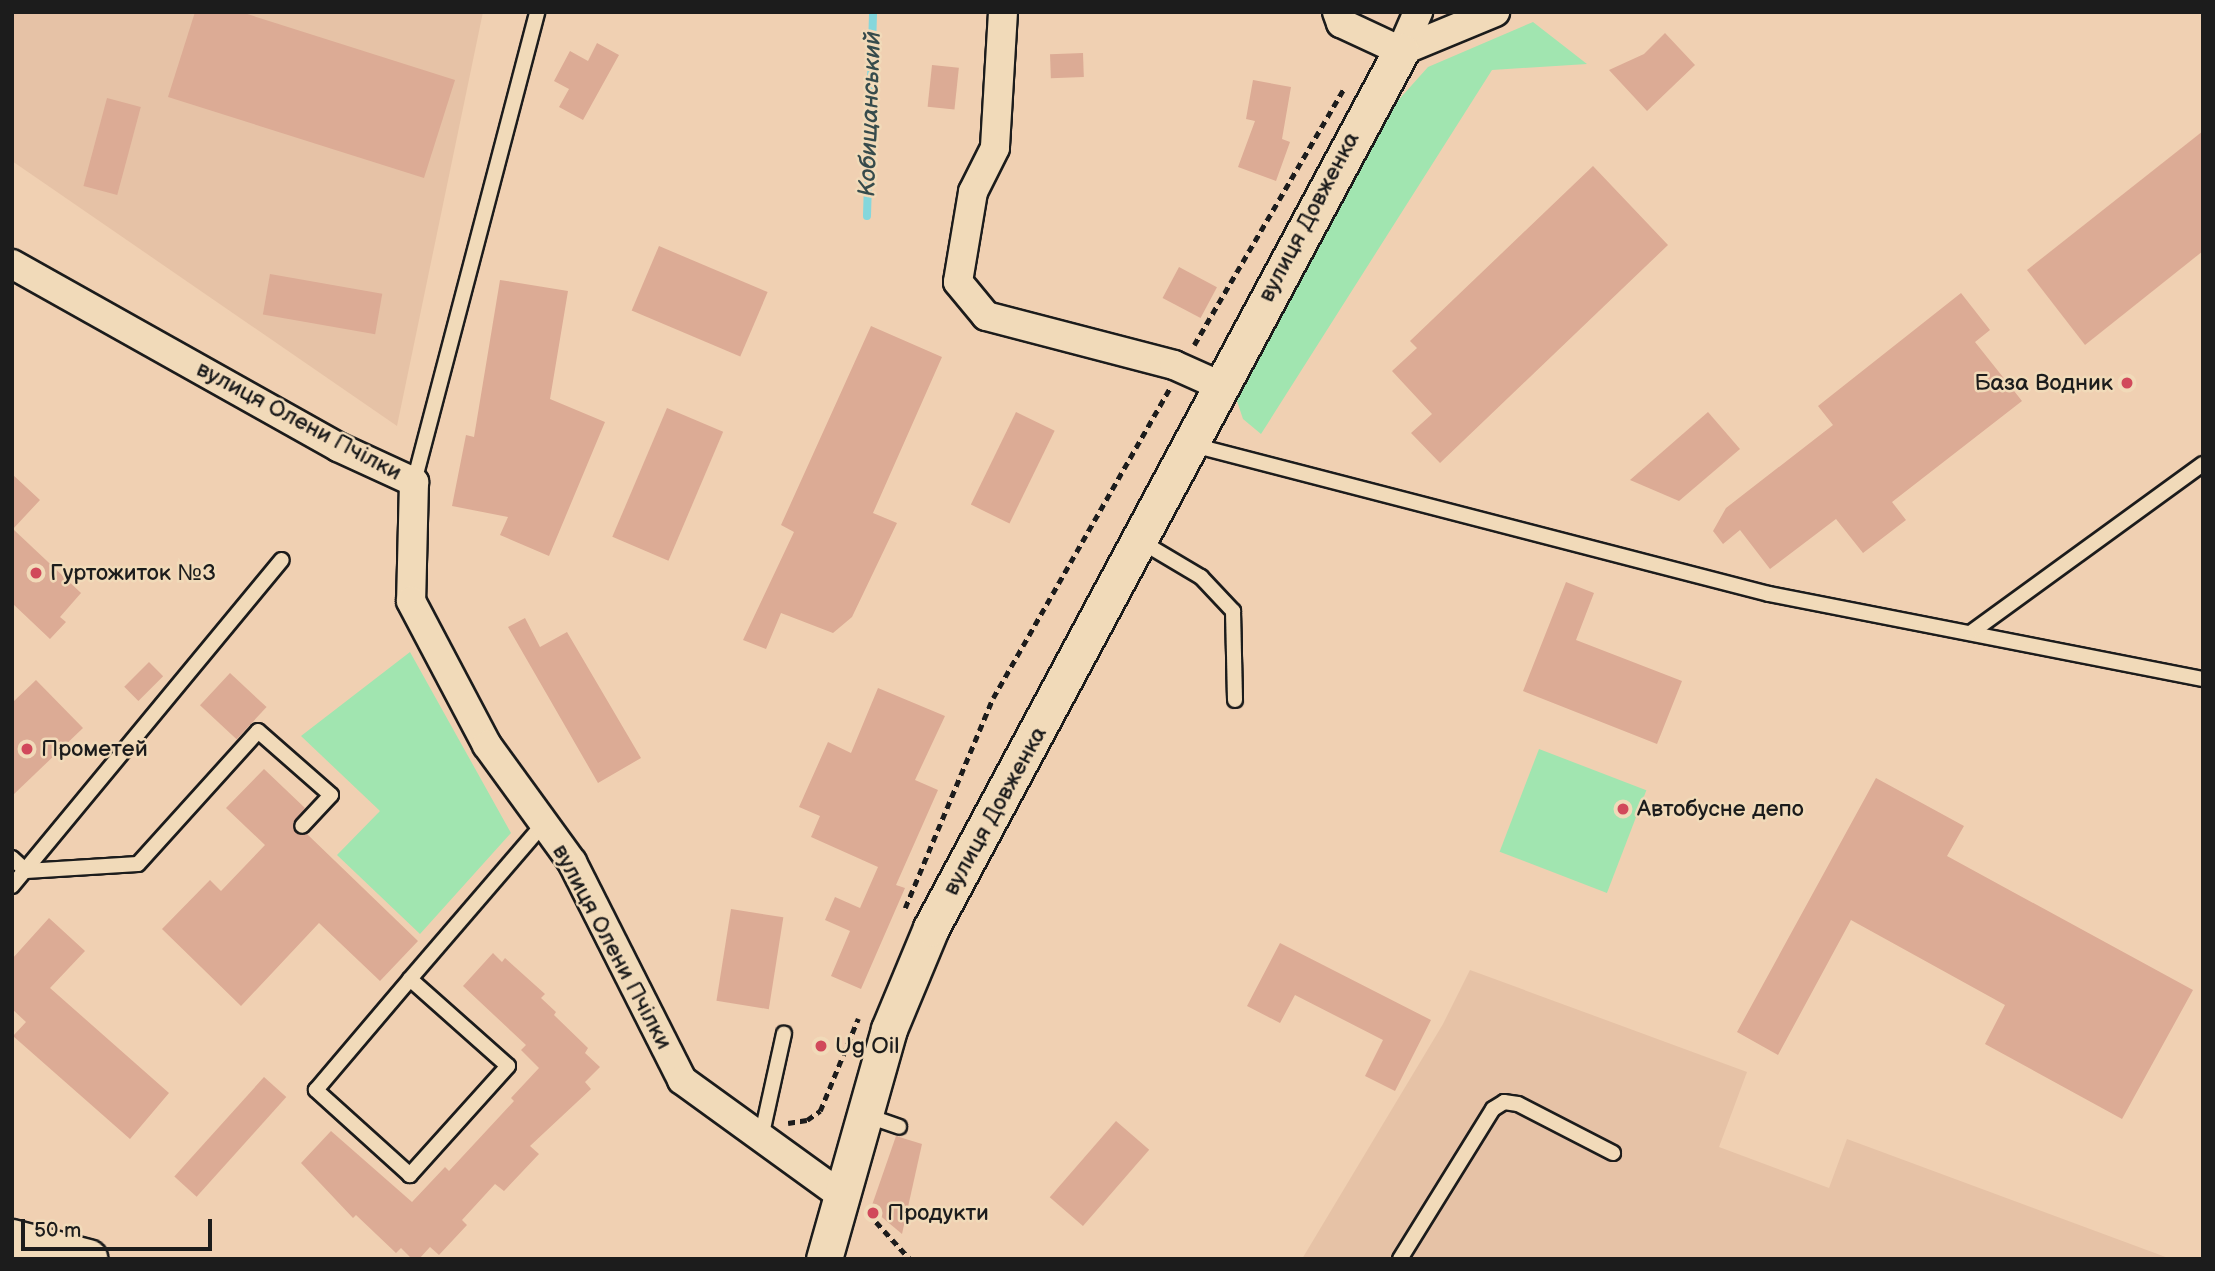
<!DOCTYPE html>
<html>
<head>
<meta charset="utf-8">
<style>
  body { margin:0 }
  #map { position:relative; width:2215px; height:1271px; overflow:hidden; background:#f0d0b2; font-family:"Balsamiq Sans",sans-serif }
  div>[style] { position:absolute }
  .built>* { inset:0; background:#e6c2a6 }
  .green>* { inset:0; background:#a1e5b0; transform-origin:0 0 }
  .stream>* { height:8px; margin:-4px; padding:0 4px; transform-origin:4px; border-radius:4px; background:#85d7dc }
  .building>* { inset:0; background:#dcab95; transform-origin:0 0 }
  .path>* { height:4.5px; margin-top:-2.25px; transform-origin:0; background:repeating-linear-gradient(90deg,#1c1c1c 0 7px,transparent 0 12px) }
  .roads { filter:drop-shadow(2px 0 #1c1c1c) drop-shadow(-2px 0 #1c1c1c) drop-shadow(0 2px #1c1c1c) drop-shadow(0 -2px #1c1c1c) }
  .service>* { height:14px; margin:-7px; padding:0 7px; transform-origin:7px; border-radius:7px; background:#f1dab9 }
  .minor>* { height:28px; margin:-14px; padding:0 14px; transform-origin:14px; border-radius:14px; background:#f1dab9 }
  .tertiary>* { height:35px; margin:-17.5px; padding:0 17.5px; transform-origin:17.5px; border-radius:17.5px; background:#f1dab9 }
  .secondary>* { height:38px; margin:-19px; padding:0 19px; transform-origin:19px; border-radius:19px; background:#f1dab9 }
  .dots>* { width:19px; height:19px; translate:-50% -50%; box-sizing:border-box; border:4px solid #f1dab9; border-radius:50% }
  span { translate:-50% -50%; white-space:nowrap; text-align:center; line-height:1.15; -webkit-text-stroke:5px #f1dab9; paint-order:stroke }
  .street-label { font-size:23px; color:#1c1c1c }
  .poi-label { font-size:23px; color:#1c1c1c }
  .right { translate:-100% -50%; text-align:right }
  .left { translate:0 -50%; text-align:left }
  .water-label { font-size:24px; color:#364b4c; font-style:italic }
  .frame { position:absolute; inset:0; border:14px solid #1c1c1c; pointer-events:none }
  .scale { position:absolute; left:21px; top:1219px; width:191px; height:32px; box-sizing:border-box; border:4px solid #1c1c1c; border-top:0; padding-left:9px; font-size:21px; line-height:24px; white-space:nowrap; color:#1c1c1c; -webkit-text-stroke:5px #f1dab9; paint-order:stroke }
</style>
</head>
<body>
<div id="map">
  <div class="built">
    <div style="clip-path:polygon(12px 12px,483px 12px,397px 426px,12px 161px)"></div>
    <div style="clip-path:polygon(1470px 970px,1747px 1072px,1719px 1147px,1829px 1188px,1847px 1139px,2171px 1259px,1302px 1259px,1443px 1024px)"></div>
  </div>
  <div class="green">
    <div style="clip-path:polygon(1533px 22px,1587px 64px,1492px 70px,1261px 434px,1243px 419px,1236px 398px,1386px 114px,1428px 67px)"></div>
    <div style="clip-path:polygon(410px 652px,511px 833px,420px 934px,337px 855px,380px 811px,301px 736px)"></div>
    <div style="left:1539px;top:749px;width:115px;height:110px;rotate:21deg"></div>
  </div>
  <div class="stream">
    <div style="left:867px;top:216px;width:204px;rotate:-88.3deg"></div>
  </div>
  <div class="building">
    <div style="clip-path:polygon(195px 12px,241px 12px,455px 80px,424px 178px,168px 97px)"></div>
    <div style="clip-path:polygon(1665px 33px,1695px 65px,1647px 111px,1609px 70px,1644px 54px)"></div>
    <div style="clip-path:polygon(597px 43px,619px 55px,583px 120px,559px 107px,569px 89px,554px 81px,570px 51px,588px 61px)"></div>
    <div style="left:1083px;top:53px;width:24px;height:33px;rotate:88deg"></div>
    <div style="left:932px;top:65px;width:27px;height:42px;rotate:6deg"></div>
    <div style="clip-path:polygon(1253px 80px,1291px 87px,1282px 139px,1290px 142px,1276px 181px,1238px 167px,1255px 121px,1246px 119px)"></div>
    <div style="left:107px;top:98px;width:35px;height:91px;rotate:15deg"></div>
    <div style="clip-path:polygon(2203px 131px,2203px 251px,2085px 345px,2027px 270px)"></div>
    <div style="clip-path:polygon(1593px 166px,1668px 245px,1440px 463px,1411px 433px,1432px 414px,1392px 371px,1417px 348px,1410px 341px)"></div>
    <div style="left:659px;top:246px;width:118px;height:70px;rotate:23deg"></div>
    <div style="left:1179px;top:267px;width:43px;height:35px;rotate:28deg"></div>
    <div style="left:270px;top:274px;width:114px;height:41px;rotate:10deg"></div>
    <div style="clip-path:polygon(500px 280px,568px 291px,550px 399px,605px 422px,549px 556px,500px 535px,508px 517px,452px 506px,466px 435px,474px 437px)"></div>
    <div style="clip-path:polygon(1961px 293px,1990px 330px,1975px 342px,2022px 401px,1892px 502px,1906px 520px,1863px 553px,1836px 519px,1770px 569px,1740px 530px,1723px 544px,1713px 531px,1726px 508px,1833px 425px,1818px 406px)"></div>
    <div style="clip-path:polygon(871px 326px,942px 357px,873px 513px,897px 523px,852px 617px,833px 633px,781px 613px,766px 649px,743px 640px,794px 532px,781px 525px)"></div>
    <div style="left:667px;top:408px;width:61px;height:140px;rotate:23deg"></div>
    <div style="left:1016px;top:412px;width:43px;height:103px;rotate:26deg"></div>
    <div style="clip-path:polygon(1708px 412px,1740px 449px,1679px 501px,1630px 480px)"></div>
    <div style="clip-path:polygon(12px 474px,40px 500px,13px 529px,81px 593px,60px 617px,66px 622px,50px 639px,12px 603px)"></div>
    <div style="clip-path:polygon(1566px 582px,1594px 593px,1576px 640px,1682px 681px,1657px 744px,1523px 691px)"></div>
    <div style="clip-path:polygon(525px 618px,540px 647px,567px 632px,641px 758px,598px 783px,508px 627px)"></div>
    <div style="left:149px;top:662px;width:20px;height:35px;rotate:45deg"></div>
    <div style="left:230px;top:673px;width:50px;height:44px;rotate:43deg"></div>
    <div style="clip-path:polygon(36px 680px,83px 728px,12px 796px,12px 703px)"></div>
    <div style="clip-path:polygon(878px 688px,945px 716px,915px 780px,938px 790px,896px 885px,905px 888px,861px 989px,831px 976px,850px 931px,825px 920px,835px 897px,860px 908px,878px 867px,811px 837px,820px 816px,799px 807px,828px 742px,851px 753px)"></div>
    <div style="clip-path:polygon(264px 769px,305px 808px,293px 823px,295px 832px,307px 834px,418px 941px,380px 981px,319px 923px,241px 1006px,162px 929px,210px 880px,221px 891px,265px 845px,226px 808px)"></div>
    <div style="clip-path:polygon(1876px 778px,1964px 826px,1947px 856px,2193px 990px,2122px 1119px,1985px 1044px,2005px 1005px,1851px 920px,1778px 1055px,1737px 1032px)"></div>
    <div style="left:731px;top:909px;width:53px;height:93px;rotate:9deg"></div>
    <div style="clip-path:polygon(49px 918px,85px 951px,50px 988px,169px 1093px,130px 1139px,13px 1036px,26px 1022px,12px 1009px,12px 959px)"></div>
    <div style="clip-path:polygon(1280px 943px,1431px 1020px,1395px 1091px,1365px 1076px,1383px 1040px,1295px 995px,1280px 1023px,1247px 1006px)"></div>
    <div style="clip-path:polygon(493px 953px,502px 962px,505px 958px,545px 994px,541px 998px,556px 1012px,554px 1015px,588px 1048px,585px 1053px,600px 1067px,585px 1082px,591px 1089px,530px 1146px,539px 1154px,504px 1191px,495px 1184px,462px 1220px,467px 1225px,439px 1255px,430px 1247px,419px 1259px,412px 1259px,401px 1248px,396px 1253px,356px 1215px,353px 1218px,301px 1163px,331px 1131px,412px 1202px,445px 1167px,449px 1171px,514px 1101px,511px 1098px,539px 1068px,521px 1050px,526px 1045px,463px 986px)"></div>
    <div style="left:264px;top:1077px;width:30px;height:134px;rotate:42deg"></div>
    <div style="left:1116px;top:1121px;width:44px;height:101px;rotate:41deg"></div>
    <div style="clip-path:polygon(896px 1136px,922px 1144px,902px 1234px,871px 1208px)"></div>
  </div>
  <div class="path">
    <div style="left:1194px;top:345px;width:299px;rotate:-59.7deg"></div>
    <div style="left:905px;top:908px;width:228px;rotate:-67.3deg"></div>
    <div style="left:993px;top:698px;width:356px;rotate:-60.3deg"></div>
    <div style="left:788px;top:1123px;width:19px;rotate:-9deg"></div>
    <div style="left:807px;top:1120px;width:16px;rotate:-35deg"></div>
    <div style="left:820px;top:1111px;width:100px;rotate:-67.6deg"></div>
    <div style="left:868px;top:1213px;width:62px;rotate:47.6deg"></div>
  </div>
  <div class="roads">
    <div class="service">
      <div style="left:1189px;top:444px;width:599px;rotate:14.5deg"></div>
      <div style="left:1769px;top:594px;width:442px;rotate:11.1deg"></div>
      <div style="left:414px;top:482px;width:486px;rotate:-75.3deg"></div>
      <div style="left:1142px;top:542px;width:69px;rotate:30.7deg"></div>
      <div style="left:1201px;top:577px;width:47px;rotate:46.7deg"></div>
      <div style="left:1233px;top:611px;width:89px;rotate:88.7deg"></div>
      <div style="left:1973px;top:631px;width:284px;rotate:-36deg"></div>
      <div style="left:12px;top:858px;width:19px;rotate:43deg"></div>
      <div style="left:26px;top:871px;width:112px;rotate:-3.6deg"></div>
      <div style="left:138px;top:864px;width:179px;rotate:-47.9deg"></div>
      <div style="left:258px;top:731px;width:97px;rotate:41.2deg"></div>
      <div style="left:331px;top:795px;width:42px;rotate:133.1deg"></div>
      <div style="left:12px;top:886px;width:423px;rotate:-50.4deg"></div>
      <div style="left:410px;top:979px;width:131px;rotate:41.6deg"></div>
      <div style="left:508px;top:1066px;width:147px;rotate:132deg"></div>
      <div style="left:410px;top:1175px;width:127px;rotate:-137.9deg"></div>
      <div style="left:316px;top:1090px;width:145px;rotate:-49.7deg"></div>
      <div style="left:410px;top:979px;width:206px;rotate:-49.3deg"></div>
      <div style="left:865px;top:1115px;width:36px;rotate:19deg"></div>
      <div style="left:761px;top:1138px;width:107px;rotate:-77.6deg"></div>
      <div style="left:1400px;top:1259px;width:176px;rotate:-58.2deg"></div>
      <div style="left:1493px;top:1109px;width:13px;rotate:-32deg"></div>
      <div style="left:1504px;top:1102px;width:14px;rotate:8deg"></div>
      <div style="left:1518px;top:1104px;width:107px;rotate:27.3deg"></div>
    </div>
    <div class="minor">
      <div style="left:1003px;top:12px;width:136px;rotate:93.4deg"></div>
      <div style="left:995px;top:148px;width:49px;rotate:116.6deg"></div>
      <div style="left:973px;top:192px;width:91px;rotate:99.5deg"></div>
      <div style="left:958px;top:282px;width:44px;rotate:50.5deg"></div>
      <div style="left:986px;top:316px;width:194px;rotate:14.6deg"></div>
      <div style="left:1174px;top:365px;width:49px;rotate:24deg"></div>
      <div style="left:1337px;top:12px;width:12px;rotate:70deg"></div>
      <div style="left:1341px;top:23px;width:66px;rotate:25deg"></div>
      <div style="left:1401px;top:51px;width:102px;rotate:-22.5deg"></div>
      <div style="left:1401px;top:51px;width:43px;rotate:-66.4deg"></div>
      <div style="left:12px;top:264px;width:374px;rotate:29.3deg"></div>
      <div style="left:338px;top:447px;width:84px;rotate:24.7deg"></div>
      <div style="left:414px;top:482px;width:119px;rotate:91.4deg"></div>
      <div style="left:411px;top:601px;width:163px;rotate:62.2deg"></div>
      <div style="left:487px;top:745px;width:145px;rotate:54deg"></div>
      <div style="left:572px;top:862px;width:244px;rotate:63.2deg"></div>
      <div style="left:682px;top:1080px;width:198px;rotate:35.9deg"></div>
    </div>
    <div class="tertiary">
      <div style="left:824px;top:1259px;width:239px;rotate:-74.2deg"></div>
      <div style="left:889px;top:1029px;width:109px;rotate:-67.4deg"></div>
      <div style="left:931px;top:928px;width:995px;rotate:-61.81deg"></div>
    </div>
    <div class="secondary">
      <div style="left:12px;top:1239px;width:79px;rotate:14.7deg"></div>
    </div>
  </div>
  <div class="dots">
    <div style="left:2127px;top:383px;background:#d1495b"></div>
    <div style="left:36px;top:573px;background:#d1495b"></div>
    <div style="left:27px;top:749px;background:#d1495b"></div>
    <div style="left:1623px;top:809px;background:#d1495b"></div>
    <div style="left:821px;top:1046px;background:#d1495b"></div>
    <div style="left:873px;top:1213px;background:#d1495b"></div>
  </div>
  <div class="street-label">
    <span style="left:1309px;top:217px;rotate:-62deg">вулиця Довженка</span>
    <span style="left:299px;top:421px;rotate:28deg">вулиця Олени Пчілки</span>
    <span style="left:995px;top:811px;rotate:-61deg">вулиця Довженка</span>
    <span style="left:612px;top:947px;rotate:62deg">вулиця Олени Пчілки</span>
  </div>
  <div class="poi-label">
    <span class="right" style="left:2113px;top:383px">База Водник</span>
    <span class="left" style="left:50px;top:573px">Гуртожиток №3</span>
    <span class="left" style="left:41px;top:749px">Прометей</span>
    <span class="left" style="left:1637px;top:809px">Автобусне депо</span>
    <span class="left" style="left:835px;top:1046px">Ug Oil</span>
    <span class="left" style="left:887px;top:1213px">Продукти</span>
  </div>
  <div class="water-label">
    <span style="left:870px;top:114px;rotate:-88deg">Кобищанський</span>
  </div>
  <div class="frame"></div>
  <div class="scale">50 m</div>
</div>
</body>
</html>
